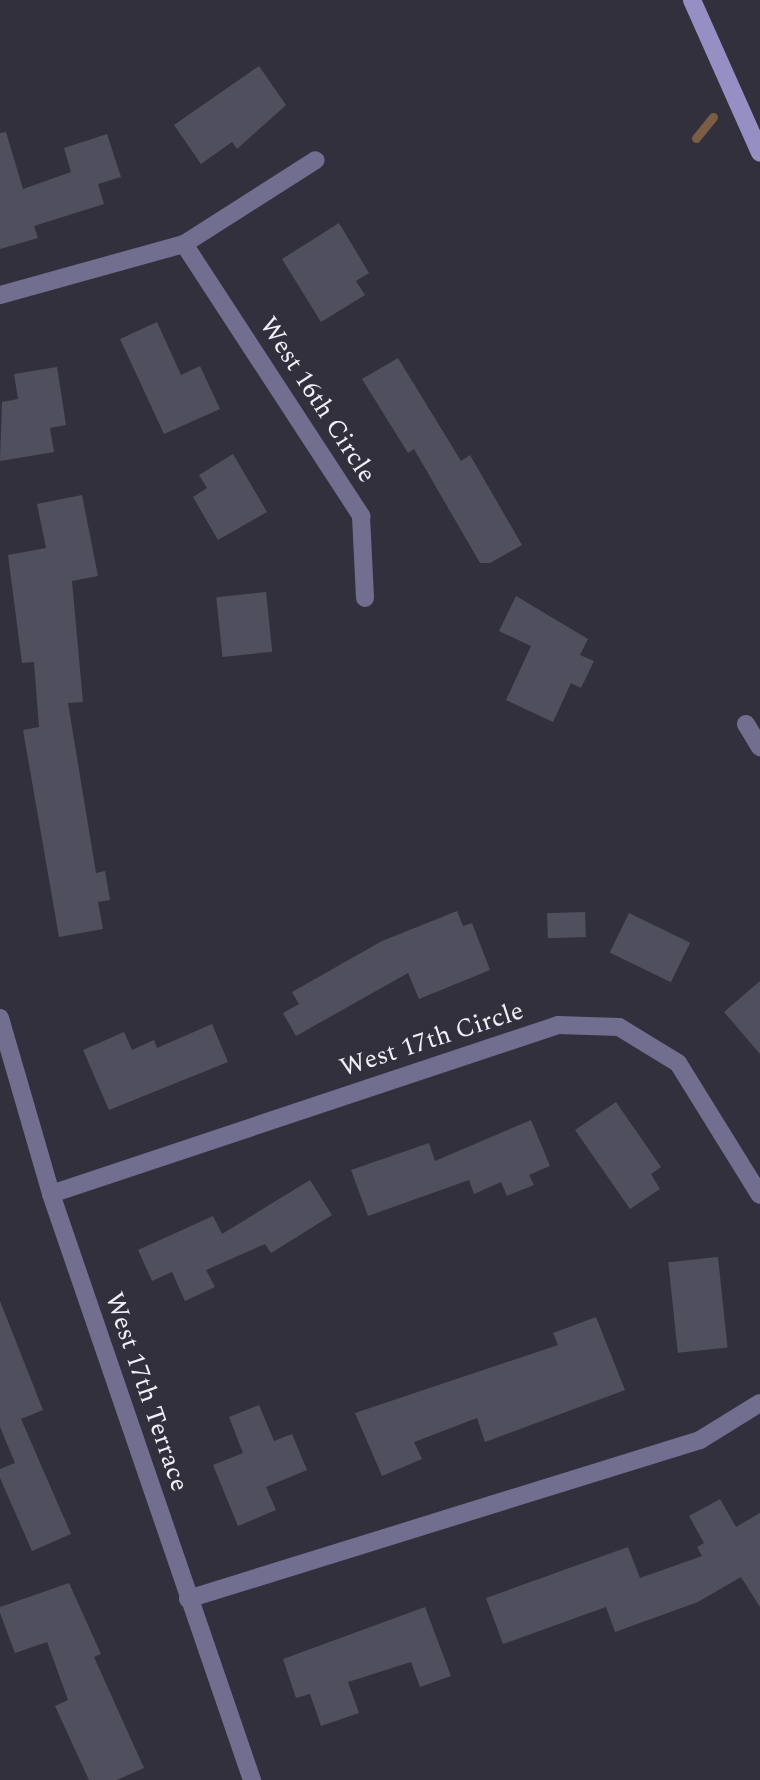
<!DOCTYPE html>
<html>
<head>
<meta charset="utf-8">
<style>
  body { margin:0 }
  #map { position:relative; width:760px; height:1780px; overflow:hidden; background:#32303d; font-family:Spectral,serif }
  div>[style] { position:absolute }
  .stream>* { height:9px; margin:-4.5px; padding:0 4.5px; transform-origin:4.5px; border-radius:4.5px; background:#7b5d46 }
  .building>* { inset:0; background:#504f5d; transform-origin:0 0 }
  .street>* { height:18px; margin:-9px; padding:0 9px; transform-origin:9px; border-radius:9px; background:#726e8f }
  .secondary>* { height:18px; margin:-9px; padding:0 9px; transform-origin:9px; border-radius:9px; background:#968fc4 }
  span { translate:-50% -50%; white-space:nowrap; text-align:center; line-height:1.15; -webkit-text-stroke:5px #32303d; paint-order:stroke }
  .street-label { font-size:26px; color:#f1f0f9 }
</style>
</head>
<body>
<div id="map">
  <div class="stream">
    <div style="left:696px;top:138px;width:27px;rotate:-51deg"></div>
  </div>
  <div class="building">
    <div style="clip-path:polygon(259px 66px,286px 105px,237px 149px,232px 142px,201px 164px,174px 125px)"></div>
    <div style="clip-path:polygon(6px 132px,23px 189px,71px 172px,64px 148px,107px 134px,121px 177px,98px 184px,104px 204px,34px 226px,38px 238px,0 249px,0 133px)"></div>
    <div style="clip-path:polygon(339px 223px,369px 273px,356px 281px,365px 295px,321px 322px,282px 259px)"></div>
    <div style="clip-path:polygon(157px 322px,181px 375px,200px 366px,220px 409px,164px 434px,120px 339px)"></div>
    <div style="clip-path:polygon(398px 358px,461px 461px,470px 455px,522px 545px,490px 563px,480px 563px,414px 449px,408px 453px,362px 379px)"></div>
    <div style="clip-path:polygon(57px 367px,66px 425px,50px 428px,54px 452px,0 461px,2px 402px,18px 399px,14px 374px)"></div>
    <div style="clip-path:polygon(233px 454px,267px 512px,218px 540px,193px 497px,207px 488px,199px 475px)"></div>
    <div style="clip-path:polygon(82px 495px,98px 576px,72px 581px,83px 702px,68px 703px,96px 873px,105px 871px,110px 900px,98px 902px,103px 929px,59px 937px,23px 730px,39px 727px,34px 662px,22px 663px,8px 555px,46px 548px,37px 504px)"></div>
    <div style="left:266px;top:592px;width:60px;height:50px;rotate:84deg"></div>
    <div style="clip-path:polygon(516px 596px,588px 639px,580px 655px,594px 661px,581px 688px,571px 683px,553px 722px,506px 700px,531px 646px,499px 631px)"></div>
    <div style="clip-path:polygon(457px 911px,463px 926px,472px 923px,490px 970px,419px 999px,408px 973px,296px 1036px,283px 1013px,299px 1004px,292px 992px,382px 941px)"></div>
    <div style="left:585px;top:912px;width:25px;height:38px;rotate:88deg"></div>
    <div style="left:629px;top:913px;width:68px;height:44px;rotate:26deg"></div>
    <div style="clip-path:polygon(760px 981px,760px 1054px,724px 1012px)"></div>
    <div style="clip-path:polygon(212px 1024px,228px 1062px,109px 1110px,83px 1050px,124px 1032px,132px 1050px,154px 1040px,157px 1048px)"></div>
    <div style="clip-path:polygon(616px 1102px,661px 1167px,651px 1174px,660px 1189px,630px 1209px,575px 1130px)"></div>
    <div style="clip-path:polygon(531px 1120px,550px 1166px,529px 1175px,534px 1185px,507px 1196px,501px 1182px,474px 1194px,469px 1180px,368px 1216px,351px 1170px,429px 1143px,435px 1161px)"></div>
    <div style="clip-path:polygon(310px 1180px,332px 1215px,271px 1253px,265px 1244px,206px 1270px,215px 1287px,185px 1301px,172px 1272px,152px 1281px,138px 1250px,213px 1216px,222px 1234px)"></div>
    <div style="left:718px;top:1257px;width:91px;height:50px;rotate:84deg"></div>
    <div style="clip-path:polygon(0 1301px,43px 1410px,21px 1419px,71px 1534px,32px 1551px,0 1478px,0 1469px,15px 1463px,0 1427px)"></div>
    <div style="clip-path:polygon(596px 1317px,625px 1390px,485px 1442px,477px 1418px,414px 1442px,422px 1459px,382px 1476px,355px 1413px,558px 1345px,553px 1333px)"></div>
    <div style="clip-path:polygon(259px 1405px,274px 1441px,292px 1434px,307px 1470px,266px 1487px,276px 1510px,238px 1526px,213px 1465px,243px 1453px,229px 1417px)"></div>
    <div style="clip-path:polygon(720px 1499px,736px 1527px,760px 1513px,760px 1607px,741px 1577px,698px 1602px,615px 1632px,606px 1607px,503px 1644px,486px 1598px,628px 1547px,640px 1578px,702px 1556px,697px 1547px,704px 1543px,689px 1516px)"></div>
    <div style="clip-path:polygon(69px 1583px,101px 1654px,94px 1657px,144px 1768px,117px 1780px,89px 1780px,55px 1706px,68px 1700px,47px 1642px,15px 1653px,0 1613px,0 1607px)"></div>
    <div style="clip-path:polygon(425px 1607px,451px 1676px,420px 1687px,411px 1662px,348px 1682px,359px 1713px,321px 1726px,310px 1694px,296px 1698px,283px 1659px)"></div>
  </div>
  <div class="street">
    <div style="left:184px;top:244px;width:325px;rotate:56.9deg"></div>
    <div style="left:361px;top:516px;width:82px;rotate:87.2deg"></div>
    <div style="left:0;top:295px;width:191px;rotate:-15.5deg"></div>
    <div style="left:184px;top:244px;width:156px;rotate:-32.5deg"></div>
    <div style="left:746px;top:724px;width:27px;rotate:59deg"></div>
    <div style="left:0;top:1018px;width:183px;rotate:73.8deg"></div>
    <div style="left:51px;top:1194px;width:620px;rotate:71.07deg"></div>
    <div style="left:51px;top:1194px;width:534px;rotate:-18.43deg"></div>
    <div style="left:558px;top:1025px;width:61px;rotate:1.9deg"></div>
    <div style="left:619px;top:1027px;width:69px;rotate:31.4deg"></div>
    <div style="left:678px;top:1063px;width:155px;rotate:58.2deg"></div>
    <div style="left:188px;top:1599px;width:536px;rotate:-17.25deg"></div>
    <div style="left:700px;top:1440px;width:70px;rotate:-31.7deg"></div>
  </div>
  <div class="secondary">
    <div style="left:692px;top:0;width:167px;rotate:66deg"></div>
  </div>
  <div class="street-label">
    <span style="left:317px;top:400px;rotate:57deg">West 16th Circle</span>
    <span style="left:432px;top:1040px;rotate:-18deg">West 17th Circle</span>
    <span style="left:146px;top:1392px;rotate:71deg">West 17th Terrace</span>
  </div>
</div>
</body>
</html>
